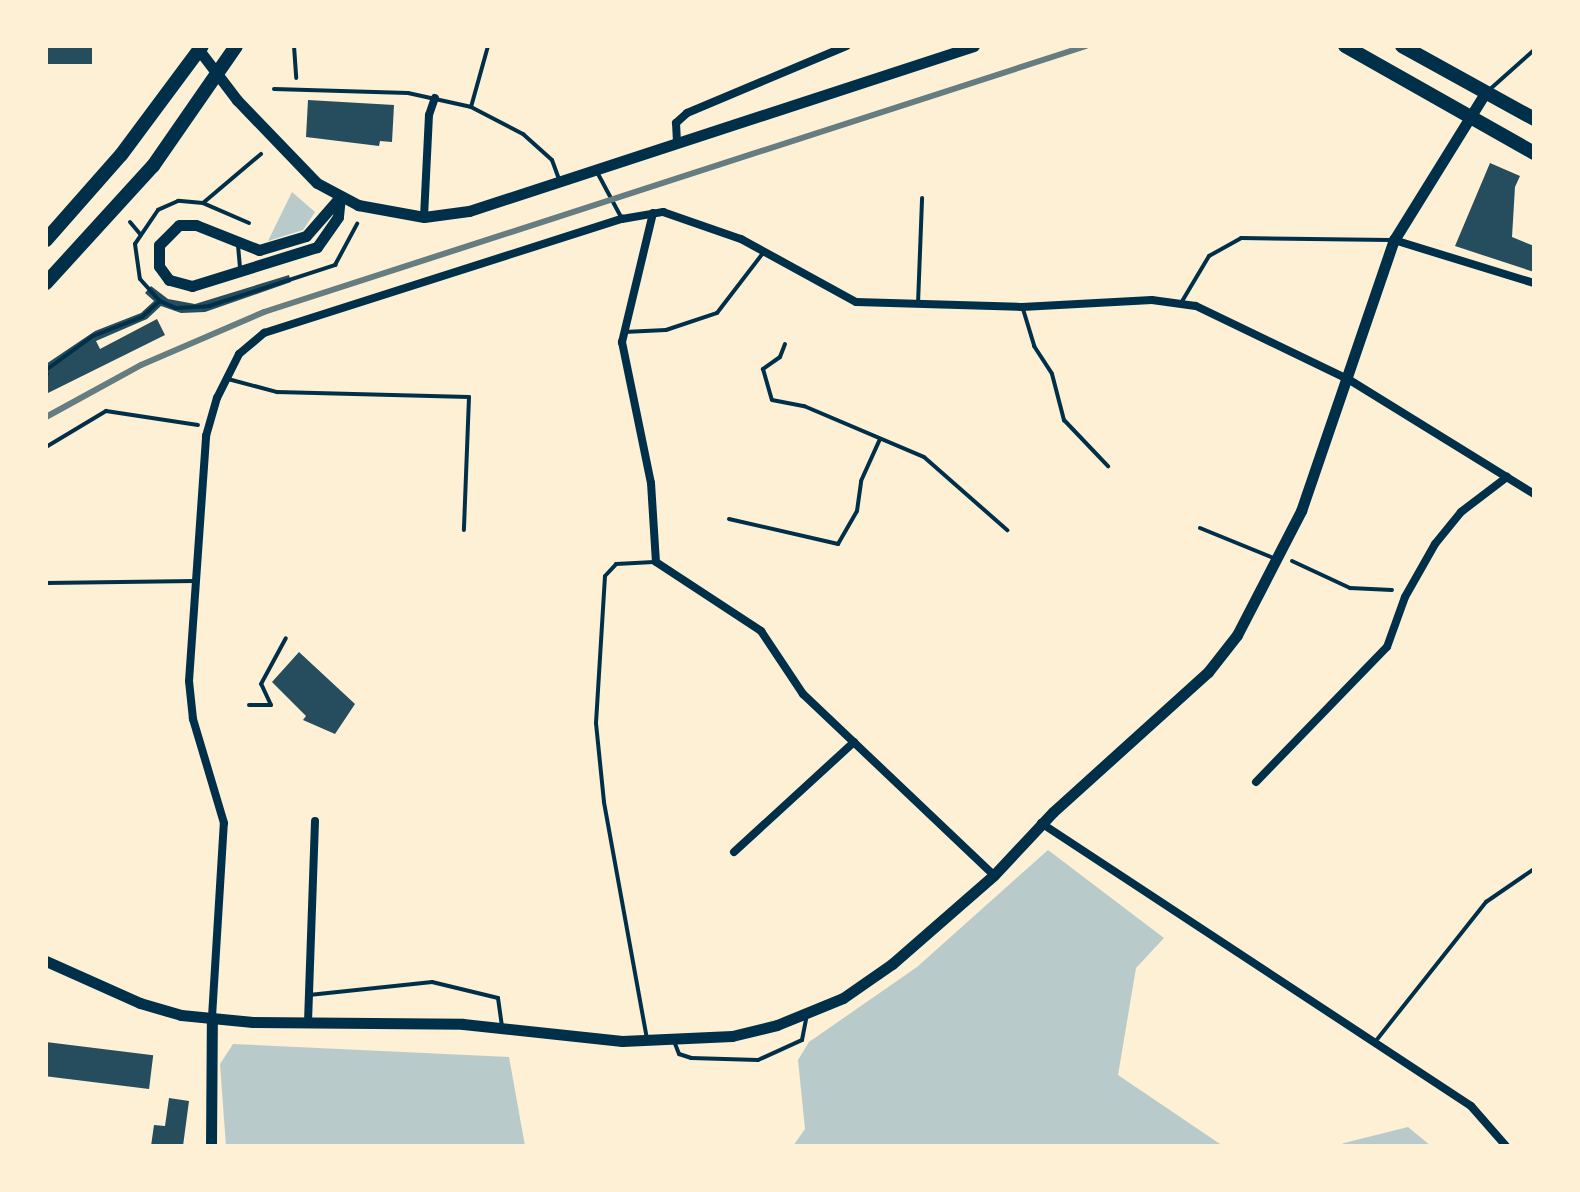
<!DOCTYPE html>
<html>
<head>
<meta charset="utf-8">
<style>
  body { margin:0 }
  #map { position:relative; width:1580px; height:1192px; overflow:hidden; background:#fdf0d5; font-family:Ubuntu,sans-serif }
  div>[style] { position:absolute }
  .green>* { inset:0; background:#b9caca }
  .building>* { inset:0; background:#264d5e; transform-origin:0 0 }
  .path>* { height:4px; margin:-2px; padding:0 2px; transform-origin:2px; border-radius:2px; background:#003049 }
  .service>* { height:4px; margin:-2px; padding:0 2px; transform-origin:2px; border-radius:2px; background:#003049 }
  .minor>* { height:8px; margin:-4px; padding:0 4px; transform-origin:4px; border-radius:4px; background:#003049 }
  .tertiary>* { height:11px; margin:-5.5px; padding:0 5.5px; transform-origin:5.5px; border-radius:5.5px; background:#003049 }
  .primary>* { height:14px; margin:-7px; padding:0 7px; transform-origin:7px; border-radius:7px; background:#003049 }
  .trunk>* { height:14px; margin:-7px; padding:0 7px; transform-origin:7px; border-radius:7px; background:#003049 }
  .rail>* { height:6px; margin:-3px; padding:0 3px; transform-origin:3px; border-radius:3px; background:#657d81 }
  span { translate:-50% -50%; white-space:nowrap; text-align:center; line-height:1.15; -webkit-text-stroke:7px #fdf0d5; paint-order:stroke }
  .frame { position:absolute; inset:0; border:48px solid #fdf0d5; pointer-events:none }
</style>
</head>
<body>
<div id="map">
  <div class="green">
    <div style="clip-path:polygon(292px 192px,315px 212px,303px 230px,268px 241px)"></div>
    <div style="clip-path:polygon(1048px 850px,1164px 938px,1136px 968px,1118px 1075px,1223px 1146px,793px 1146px,805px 1129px,798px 1060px,809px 1042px,917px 967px)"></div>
    <div style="clip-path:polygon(233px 1044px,509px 1057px,525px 1146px,226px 1146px,220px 1064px)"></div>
    <div style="clip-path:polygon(1408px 1127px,1431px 1146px,1338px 1146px,1344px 1143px)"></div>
  </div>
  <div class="building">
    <div style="left:46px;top:46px;width:46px;height:18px"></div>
    <div style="clip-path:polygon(308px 100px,394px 105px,392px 142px,380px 141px,379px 146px,306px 137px)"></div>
    <div style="clip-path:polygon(1490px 163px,1520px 176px,1515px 187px,1512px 237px,1534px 246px,1534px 272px,1455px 246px)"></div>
    <div style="clip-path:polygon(289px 275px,291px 282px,205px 312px,181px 313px,161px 306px,147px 319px,96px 341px,100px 349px,157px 319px,165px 335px,46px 394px,46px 364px,95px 331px,141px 313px,154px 301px,145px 293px,151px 286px,168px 299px,195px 304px)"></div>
    <div style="clip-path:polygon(299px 652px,355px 704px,335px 734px,303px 720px,306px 716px,272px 682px)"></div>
    <div style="left:46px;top:1042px;width:108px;height:34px;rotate:7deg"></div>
    <div style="clip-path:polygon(169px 1098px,189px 1101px,183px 1146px,151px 1146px,154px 1125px,165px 1126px)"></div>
  </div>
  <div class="path">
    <div style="left:294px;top:46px;width:32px;rotate:86deg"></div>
    <div style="left:203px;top:203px;width:76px;rotate:-40.2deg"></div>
    <div style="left:130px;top:222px;width:16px;rotate:50deg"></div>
    <div style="left:249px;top:223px;width:50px;rotate:-156.5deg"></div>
    <div style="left:203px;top:203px;width:25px;rotate:-175deg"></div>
    <div style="left:178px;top:201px;width:22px;rotate:156deg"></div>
    <div style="left:158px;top:210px;width:41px;rotate:124.1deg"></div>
    <div style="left:135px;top:244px;width:35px;rotate:82deg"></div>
    <div style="left:140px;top:279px;width:30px;rotate:48deg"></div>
    <div style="left:160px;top:301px;width:17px;rotate:24deg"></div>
    <div style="left:176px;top:308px;width:33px;rotate:-3deg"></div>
    <div style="left:209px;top:306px;width:133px;rotate:-18deg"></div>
    <div style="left:335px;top:265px;width:47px;rotate:-61.8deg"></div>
    <div style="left:785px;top:344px;width:14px;rotate:111deg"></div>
    <div style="left:780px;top:357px;width:21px;rotate:145deg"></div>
    <div style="left:763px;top:369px;width:32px;rotate:74deg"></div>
    <div style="left:772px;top:400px;width:33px;rotate:11deg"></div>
    <div style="left:804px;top:406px;width:130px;rotate:23deg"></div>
    <div style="left:924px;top:457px;width:111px;rotate:41.3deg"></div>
    <div style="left:46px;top:370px;width:58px;rotate:-35.9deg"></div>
    <div style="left:93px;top:336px;width:53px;rotate:-21.2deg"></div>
    <div style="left:142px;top:317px;width:24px;rotate:-42deg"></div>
    <div style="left:46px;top:374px;width:1px"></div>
    <div style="left:46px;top:447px;width:70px;rotate:-31deg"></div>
    <div style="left:106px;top:411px;width:93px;rotate:8.7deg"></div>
    <div style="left:729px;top:519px;width:112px;rotate:12.9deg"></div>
    <div style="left:838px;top:544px;width:38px;rotate:-60deg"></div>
    <div style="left:857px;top:511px;width:30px;rotate:-82deg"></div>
    <div style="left:861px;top:481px;width:46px;rotate:-65.7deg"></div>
    <div style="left:1292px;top:561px;width:64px;rotate:25deg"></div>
    <div style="left:1350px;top:588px;width:42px;rotate:2.7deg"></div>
    <div style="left:249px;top:705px;width:22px"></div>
    <div style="left:271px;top:705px;width:23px;rotate:-115deg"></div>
    <div style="left:261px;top:684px;width:52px;rotate:-61.5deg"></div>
  </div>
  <div class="service">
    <div style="left:274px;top:89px;width:134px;rotate:1.7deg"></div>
    <div style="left:408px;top:93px;width:65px;rotate:12.5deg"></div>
    <div style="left:471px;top:107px;width:59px;rotate:27.4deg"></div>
    <div style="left:523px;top:134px;width:39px;rotate:42deg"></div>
    <div style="left:552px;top:160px;width:20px;rotate:70deg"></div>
    <div style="left:1488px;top:91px;width:62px;rotate:-41.7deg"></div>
    <div style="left:471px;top:107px;width:63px;rotate:-74.4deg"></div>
    <div style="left:597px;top:172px;width:51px;rotate:61.9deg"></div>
    <div style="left:238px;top:245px;width:24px;rotate:85deg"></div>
    <div style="left:1181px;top:303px;width:55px;rotate:-59.2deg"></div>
    <div style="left:1209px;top:256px;width:37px;rotate:-29deg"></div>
    <div style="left:1241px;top:238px;width:149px;rotate:0.8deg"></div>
    <div style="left:918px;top:304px;width:106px;rotate:-87.8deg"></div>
    <div style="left:1023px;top:309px;width:39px;rotate:73deg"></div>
    <div style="left:1034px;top:346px;width:33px;rotate:57deg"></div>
    <div style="left:1052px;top:374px;width:48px;rotate:75.4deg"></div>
    <div style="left:1064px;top:420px;width:64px;rotate:46.3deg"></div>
    <div style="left:624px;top:332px;width:42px;rotate:-2.7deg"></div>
    <div style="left:666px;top:330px;width:54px;rotate:-18.4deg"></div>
    <div style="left:717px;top:313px;width:76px;rotate:-52.5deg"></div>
    <div style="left:228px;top:379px;width:51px;rotate:14.9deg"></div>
    <div style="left:277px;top:392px;width:192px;rotate:1.5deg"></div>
    <div style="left:469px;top:397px;width:133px;rotate:92.2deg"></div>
    <div style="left:1200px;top:528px;width:82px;rotate:22.2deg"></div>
    <div style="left:46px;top:583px;width:149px;rotate:-0.8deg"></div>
    <div style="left:309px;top:995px;width:124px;rotate:-6deg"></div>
    <div style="left:432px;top:982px;width:68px;rotate:13.6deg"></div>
    <div style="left:498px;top:998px;width:27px;rotate:82deg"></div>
    <div style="left:647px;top:1039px;width:241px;rotate:-100.3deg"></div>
    <div style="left:604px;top:802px;width:79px;rotate:-95.8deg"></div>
    <div style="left:596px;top:723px;width:147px;rotate:-86.5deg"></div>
    <div style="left:605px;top:576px;width:16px;rotate:-47deg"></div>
    <div style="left:616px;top:564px;width:38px;rotate:-3deg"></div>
    <div style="left:674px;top:1041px;width:14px;rotate:69deg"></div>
    <div style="left:679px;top:1054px;width:13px;rotate:18deg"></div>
    <div style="left:691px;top:1058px;width:67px;rotate:1.7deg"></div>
    <div style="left:758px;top:1060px;width:48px;rotate:-24.4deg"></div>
    <div style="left:802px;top:1040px;width:25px;rotate:-79deg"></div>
    <div style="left:1375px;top:1042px;width:179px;rotate:-51.6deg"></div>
    <div style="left:1486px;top:902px;width:58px;rotate:-34.5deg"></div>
  </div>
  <div class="minor">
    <div style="left:677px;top:142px;width:19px;rotate:-93deg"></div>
    <div style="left:676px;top:123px;width:15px;rotate:-42deg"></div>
    <div style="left:687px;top:113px;width:173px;rotate:-22.8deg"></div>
    <div style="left:653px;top:213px;width:133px;rotate:103.5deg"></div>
    <div style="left:622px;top:342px;width:144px;rotate:78.4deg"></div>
    <div style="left:651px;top:483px;width:79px;rotate:86.4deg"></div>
    <div style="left:656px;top:562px;width:126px;rotate:33.3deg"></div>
    <div style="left:761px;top:631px;width:76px;rotate:56.3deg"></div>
    <div style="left:803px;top:694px;width:263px;rotate:43.5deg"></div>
    <div style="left:424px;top:217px;width:102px;rotate:-87.2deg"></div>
    <div style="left:429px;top:115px;width:18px;rotate:-71deg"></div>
    <div style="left:1394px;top:240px;width:146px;rotate:17.1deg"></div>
    <div style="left:1256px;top:782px;width:188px;rotate:-45.9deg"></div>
    <div style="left:1387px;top:647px;width:53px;rotate:-70.2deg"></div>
    <div style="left:1405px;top:597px;width:61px;rotate:-60.5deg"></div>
    <div style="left:1435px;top:544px;width:41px;rotate:-50.9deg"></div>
    <div style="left:1461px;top:512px;width:58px;rotate:-37.3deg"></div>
    <div style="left:1041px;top:823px;width:515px;rotate:33.35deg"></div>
    <div style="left:1471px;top:1106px;width:53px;rotate:48.8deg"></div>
    <div style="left:734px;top:852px;width:163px;rotate:-42.5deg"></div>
    <div style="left:212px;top:1017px;width:194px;rotate:-86.5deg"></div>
    <div style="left:224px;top:823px;width:109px;rotate:-106.6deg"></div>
    <div style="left:193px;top:719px;width:38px;rotate:-96deg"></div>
    <div style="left:189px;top:681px;width:246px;rotate:-86deg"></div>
    <div style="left:206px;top:436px;width:40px;rotate:-74deg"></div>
    <div style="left:217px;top:398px;width:49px;rotate:-63.4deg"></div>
    <div style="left:239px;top:354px;width:33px;rotate:-40deg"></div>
    <div style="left:264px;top:333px;width:376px;rotate:-17.7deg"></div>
    <div style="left:622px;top:219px;width:42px;rotate:-9.7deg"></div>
    <div style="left:663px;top:212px;width:83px;rotate:19.1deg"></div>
    <div style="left:741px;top:239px;width:131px;rotate:28.7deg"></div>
    <div style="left:856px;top:302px;width:166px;rotate:1.7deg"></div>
    <div style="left:1022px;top:307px;width:130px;rotate:-3.1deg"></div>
    <div style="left:1152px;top:300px;width:44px;rotate:7.8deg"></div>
    <div style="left:1196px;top:306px;width:169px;rotate:25.7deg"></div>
    <div style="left:1348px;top:379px;width:219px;rotate:31.7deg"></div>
    <div style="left:308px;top:1022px;width:201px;rotate:-88deg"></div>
  </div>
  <div class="tertiary">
    <div style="left:199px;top:50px;width:63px;rotate:52.8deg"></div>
    <div style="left:237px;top:100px;width:115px;rotate:46.1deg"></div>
    <div style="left:317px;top:183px;width:47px;rotate:28.2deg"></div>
    <div style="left:358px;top:205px;width:67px;rotate:10.3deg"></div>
    <div style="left:424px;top:217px;width:45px;rotate:-7.6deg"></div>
    <div style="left:469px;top:211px;width:531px;rotate:-18.09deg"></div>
    <div style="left:340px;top:197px;width:20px;rotate:96deg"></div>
    <div style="left:338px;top:217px;width:37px;rotate:125deg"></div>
    <div style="left:317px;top:247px;width:131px;rotate:162.7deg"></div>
    <div style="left:192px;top:286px;width:24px;rotate:-165deg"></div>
    <div style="left:169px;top:280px;width:17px;rotate:-126deg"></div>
    <div style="left:159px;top:266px;width:21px;rotate:-90deg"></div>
    <div style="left:159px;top:245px;width:28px;rotate:-45deg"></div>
    <div style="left:179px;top:225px;width:17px"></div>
    <div style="left:196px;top:225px;width:68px;rotate:21.6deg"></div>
    <div style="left:259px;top:250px;width:49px;rotate:-16.6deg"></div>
    <div style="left:306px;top:236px;width:52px;rotate:-48.9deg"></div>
    <div style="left:46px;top:961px;width:103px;rotate:24.1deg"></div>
    <div style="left:140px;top:1003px;width:43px;rotate:16.3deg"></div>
    <div style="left:181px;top:1015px;width:72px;rotate:5.6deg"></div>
    <div style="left:253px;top:1022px;width:210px;rotate:0.5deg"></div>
    <div style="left:463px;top:1024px;width:160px;rotate:6.1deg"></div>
    <div style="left:622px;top:1041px;width:110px;rotate:-2.6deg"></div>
    <div style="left:732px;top:1036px;width:46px;rotate:-13.7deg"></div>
    <div style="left:777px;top:1025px;width:71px;rotate:-22.2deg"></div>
    <div style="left:843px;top:998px;width:60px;rotate:-34.8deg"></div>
    <div style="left:892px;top:964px;width:135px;rotate:-41.1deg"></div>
    <div style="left:994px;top:875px;width:86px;rotate:-46.9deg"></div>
    <div style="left:1053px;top:812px;width:209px;rotate:-42.1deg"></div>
    <div style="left:1208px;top:672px;width:47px;rotate:-51.9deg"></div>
    <div style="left:1237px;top:635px;width:140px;rotate:-62.7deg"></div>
    <div style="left:1301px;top:511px;width:287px;rotate:-71.1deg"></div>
    <div style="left:1394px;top:240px;width:173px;rotate:-58.2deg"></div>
    <div style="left:211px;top:1146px;width:129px;rotate:-89.6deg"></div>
  </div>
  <div class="primary">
    <div style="left:46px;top:240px;width:113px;rotate:-48.6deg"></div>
    <div style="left:121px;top:155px;width:136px;rotate:-53.4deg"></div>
    <div style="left:46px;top:283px;width:159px;rotate:-47.6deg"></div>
    <div style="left:153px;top:166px;width:146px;rotate:-55.3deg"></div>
  </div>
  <div class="trunk">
    <div style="left:1345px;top:46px;width:217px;rotate:29.5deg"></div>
    <div style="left:1402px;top:46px;width:151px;rotate:28.9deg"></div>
  </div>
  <div class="rail">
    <div style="left:46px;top:417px;width:108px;rotate:-28.7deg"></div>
    <div style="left:141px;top:365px;width:134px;rotate:-23.3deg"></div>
    <div style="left:264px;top:312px;width:864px;rotate:-17.93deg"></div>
  </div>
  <div class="frame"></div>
</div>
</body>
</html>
